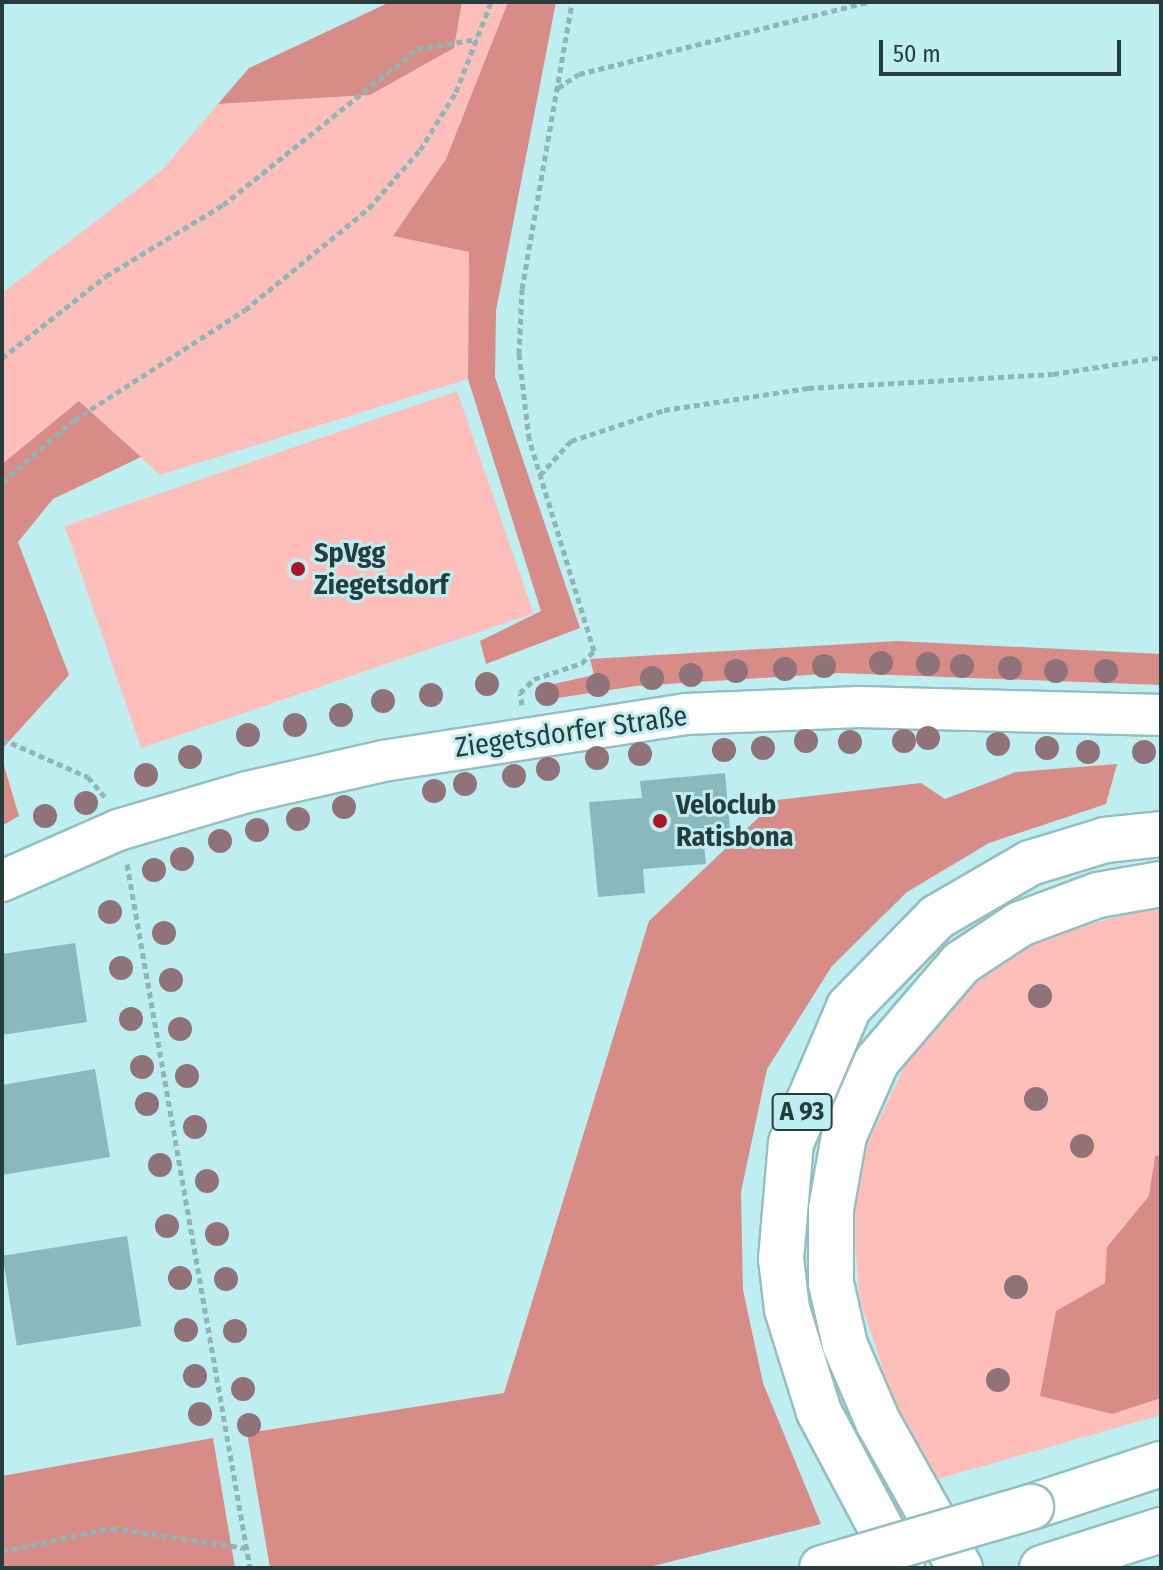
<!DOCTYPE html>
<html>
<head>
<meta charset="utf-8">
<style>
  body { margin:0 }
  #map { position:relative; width:1163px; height:1570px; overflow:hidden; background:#bfeef1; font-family:"Fira Sans Condensed",sans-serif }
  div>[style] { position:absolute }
  .green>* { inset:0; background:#febfbb; transform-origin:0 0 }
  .forest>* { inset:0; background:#d78c87 }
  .building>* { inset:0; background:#8bb8bc; transform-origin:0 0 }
  .path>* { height:5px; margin-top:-2.5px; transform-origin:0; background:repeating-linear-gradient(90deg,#8fb5b7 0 6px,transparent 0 10px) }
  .roads { filter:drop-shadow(2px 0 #92bfc2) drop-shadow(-2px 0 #92bfc2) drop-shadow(0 2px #92bfc2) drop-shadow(0 -2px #92bfc2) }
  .secondary>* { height:40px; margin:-20px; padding:0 20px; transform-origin:20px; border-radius:20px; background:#fff }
  .highway>* { height:44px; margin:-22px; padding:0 22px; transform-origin:22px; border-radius:22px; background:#fff }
  .bridges { filter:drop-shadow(2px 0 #92bfc2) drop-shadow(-2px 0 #92bfc2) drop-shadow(0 2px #92bfc2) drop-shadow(0 -2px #92bfc2) }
  .highway-bridge>* { height:44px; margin:-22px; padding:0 22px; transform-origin:22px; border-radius:22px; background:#fff }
  .trees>* { width:24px; height:24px; margin:-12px; border-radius:50%; background:#907379 }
  .dots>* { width:22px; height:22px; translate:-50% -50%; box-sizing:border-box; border:4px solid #bfeef1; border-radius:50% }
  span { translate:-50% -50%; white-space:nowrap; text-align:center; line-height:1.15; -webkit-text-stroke:6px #bfeef1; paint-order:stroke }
  .shield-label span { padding:2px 6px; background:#bfeef1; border:2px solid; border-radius:6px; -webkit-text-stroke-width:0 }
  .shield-label { font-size:26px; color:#293c3d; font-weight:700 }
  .poi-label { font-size:28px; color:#293c3d; font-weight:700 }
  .left { translate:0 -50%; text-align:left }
  .street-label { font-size:28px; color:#293c3d }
  .frame { position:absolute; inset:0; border:4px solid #293c3d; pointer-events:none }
  .scale { position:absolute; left:879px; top:40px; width:242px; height:36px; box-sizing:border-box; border:4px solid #293c3d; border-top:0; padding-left:10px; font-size:24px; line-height:28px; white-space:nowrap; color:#293c3d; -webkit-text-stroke:6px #bfeef1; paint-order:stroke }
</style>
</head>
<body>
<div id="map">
  <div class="green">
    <div style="clip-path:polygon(462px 2px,508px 2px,446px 159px,394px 236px,469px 252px,468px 379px,160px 475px,79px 401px,2px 464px,2px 293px,161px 171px,218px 104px,370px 95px,454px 48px)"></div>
    <div style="left:457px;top:391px;width:235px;height:415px;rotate:71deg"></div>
    <div style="clip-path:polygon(1142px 908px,1161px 908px,1161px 1415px,938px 1479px,892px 1397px,860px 1300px,853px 1221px,866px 1147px,917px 1040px,961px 992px,1023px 946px)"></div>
  </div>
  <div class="forest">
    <div style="clip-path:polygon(390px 2px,462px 2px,454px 48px,370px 95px,218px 104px,249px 68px)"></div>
    <div style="clip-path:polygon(508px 2px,556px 2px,496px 311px,495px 377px,580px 628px,486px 664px,480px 641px,541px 611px,468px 379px,469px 252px,393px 236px,446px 159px)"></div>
    <div style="clip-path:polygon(79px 401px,141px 457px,53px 499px,18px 542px,69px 675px,2px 749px,2px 464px)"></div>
    <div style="clip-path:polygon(897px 641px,1161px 654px,1161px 685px,839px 673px,636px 686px,538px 701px,536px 688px,594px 675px,590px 659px)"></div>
    <div style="clip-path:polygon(2px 759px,19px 816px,2px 826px)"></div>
    <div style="clip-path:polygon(1117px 764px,1106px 804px,989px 843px,907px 892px,832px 966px,767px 1069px,741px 1192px,743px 1290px,763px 1383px,821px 1524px,645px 1568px,270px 1568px,247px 1433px,504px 1393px,649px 921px,777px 800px,921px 783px,945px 799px,1016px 772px)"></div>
    <div style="clip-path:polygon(1161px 1155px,1161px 1398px,1112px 1414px,1040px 1396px,1056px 1311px,1105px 1283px,1107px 1247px,1149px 1196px,1155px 1156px)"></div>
    <div style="clip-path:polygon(213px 1438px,235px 1568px,2px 1568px,2px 1476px)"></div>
  </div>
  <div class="building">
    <div style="clip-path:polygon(725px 773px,731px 841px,704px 843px,706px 864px,643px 869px,645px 893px,598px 897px,589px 802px,642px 798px,640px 781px)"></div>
    <div style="clip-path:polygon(75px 943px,87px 1022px,2px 1035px,2px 954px)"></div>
    <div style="clip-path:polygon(95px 1069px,110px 1157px,2px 1175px,2px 1085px)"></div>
    <div style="left:127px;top:1236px;width:91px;height:126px;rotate:81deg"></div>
  </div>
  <div class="path">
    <div style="left:558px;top:88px;width:25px;rotate:-34deg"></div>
    <div style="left:579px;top:74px;width:298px;rotate:-14deg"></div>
    <div style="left:2px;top:358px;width:132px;rotate:-38.3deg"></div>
    <div style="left:106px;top:276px;width:137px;rotate:-31.3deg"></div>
    <div style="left:223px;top:205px;width:249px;rotate:-38.8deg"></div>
    <div style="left:417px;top:49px;width:61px;rotate:-9.5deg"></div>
    <div style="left:540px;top:475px;width:46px;rotate:-47.6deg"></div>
    <div style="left:571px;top:441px;width:98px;rotate:-18.4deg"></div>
    <div style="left:664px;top:410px;width:146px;rotate:-8.7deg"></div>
    <div style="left:808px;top:388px;width:245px;rotate:-3.3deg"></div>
    <div style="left:1053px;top:374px;width:109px;rotate:-8.9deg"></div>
    <div style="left:2px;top:482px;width:95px;rotate:-40.7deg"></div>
    <div style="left:74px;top:420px;width:203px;rotate:-32.8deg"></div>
    <div style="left:245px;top:310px;width:161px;rotate:-39.4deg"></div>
    <div style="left:369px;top:208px;width:77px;rotate:-48.7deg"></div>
    <div style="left:420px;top:150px;width:68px;rotate:-58.2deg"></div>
    <div style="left:456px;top:92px;width:97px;rotate:-68.7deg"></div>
    <div style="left:522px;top:705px;width:12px;rotate:-99deg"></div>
    <div style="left:520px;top:693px;width:20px;rotate:-45deg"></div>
    <div style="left:534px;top:679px;width:51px;rotate:-18.4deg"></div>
    <div style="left:582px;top:663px;width:17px;rotate:-45deg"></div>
    <div style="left:594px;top:651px;width:222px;rotate:-107deg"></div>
    <div style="left:529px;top:439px;width:86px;rotate:-96.7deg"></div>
    <div style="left:519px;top:354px;width:65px;rotate:-87.4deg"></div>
    <div style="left:522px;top:289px;width:291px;rotate:-80.1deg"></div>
    <div style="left:2px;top:739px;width:94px;rotate:23.8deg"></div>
    <div style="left:88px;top:777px;width:26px;rotate:50deg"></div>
    <div style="left:127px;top:864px;width:715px;rotate:80.09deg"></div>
    <div style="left:2px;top:1551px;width:112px;rotate:-11.8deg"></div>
    <div style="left:112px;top:1528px;width:135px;rotate:8.5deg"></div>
  </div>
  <div class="roads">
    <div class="secondary">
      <div style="left:2px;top:881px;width:127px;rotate:-23.7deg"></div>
      <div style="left:118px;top:830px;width:134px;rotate:-16.4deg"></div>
      <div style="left:247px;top:792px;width:139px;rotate:-12.8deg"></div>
      <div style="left:383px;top:761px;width:307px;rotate:-8.8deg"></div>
      <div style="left:686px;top:714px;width:173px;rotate:-2.3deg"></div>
      <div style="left:859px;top:707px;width:302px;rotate:1.5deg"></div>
    </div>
    <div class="highway">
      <div style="left:1031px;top:1507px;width:137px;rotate:-18.3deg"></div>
      <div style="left:902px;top:1568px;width:177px;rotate:-118deg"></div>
      <div style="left:819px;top:1412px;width:108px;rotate:-107.3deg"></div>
      <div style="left:787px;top:1309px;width:50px;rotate:-96.8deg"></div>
      <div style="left:781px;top:1259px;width:116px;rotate:-85.1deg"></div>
      <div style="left:791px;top:1143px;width:148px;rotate:-66.9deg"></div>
      <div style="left:849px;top:1007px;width:126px;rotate:-45.6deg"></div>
      <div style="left:937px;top:917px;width:108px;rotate:-30.1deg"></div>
      <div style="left:1030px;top:863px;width:78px;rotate:-17deg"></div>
      <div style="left:1105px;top:840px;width:56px;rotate:-6.1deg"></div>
      <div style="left:960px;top:1568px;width:167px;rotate:-119.3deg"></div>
      <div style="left:878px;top:1422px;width:84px;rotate:-113.2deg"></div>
      <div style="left:845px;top:1345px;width:64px;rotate:-102.7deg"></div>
      <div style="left:831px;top:1283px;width:74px;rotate:-90deg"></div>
      <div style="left:831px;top:1209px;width:74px;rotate:-79.9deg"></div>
      <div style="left:844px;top:1136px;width:82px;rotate:-66.3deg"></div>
      <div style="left:877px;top:1061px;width:129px;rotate:-49.4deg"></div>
      <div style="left:961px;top:963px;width:71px;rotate:-33.5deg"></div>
      <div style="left:1020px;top:924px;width:83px;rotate:-20.4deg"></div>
      <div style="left:1098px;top:895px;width:64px;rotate:-9.9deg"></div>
      <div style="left:1042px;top:1568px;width:125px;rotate:-17.7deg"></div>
    </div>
  </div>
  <div class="bridges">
    <div class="highway-bridge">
      <div style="left:822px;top:1568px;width:218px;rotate:-16.3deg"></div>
    </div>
  </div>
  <div class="trees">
    <div style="left:881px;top:663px"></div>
    <div style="left:928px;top:664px"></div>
    <div style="left:824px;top:666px"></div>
    <div style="left:962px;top:666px"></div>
    <div style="left:1010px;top:668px"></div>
    <div style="left:785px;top:669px"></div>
    <div style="left:736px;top:671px"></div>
    <div style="left:1056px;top:671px"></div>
    <div style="left:1106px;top:671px"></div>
    <div style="left:691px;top:675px"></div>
    <div style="left:652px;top:678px"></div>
    <div style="left:487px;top:684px"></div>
    <div style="left:598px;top:685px"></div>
    <div style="left:547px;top:694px"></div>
    <div style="left:431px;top:695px"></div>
    <div style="left:383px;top:701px"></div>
    <div style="left:341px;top:715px"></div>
    <div style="left:295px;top:725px"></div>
    <div style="left:248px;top:735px"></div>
    <div style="left:928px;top:738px"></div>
    <div style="left:806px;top:741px"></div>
    <div style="left:904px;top:741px"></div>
    <div style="left:850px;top:742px"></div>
    <div style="left:998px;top:744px"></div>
    <div style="left:763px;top:748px"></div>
    <div style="left:1047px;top:748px"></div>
    <div style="left:724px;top:750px"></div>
    <div style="left:1088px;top:752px"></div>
    <div style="left:1144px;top:752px"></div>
    <div style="left:640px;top:754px"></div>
    <div style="left:190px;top:757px"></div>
    <div style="left:597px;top:758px"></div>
    <div style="left:548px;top:769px"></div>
    <div style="left:146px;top:775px"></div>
    <div style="left:514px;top:776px"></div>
    <div style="left:465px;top:784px"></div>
    <div style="left:434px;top:791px"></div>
    <div style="left:86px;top:803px"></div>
    <div style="left:344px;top:807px"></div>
    <div style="left:45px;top:816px"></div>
    <div style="left:298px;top:819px"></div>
    <div style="left:257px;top:830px"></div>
    <div style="left:220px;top:841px"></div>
    <div style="left:182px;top:859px"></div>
    <div style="left:154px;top:870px"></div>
    <div style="left:110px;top:912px"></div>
    <div style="left:164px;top:933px"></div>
    <div style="left:121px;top:968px"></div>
    <div style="left:171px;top:980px"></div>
    <div style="left:1040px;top:996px"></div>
    <div style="left:131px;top:1019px"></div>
    <div style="left:180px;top:1029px"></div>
    <div style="left:142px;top:1067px"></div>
    <div style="left:187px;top:1076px"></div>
    <div style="left:1036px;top:1099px"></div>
    <div style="left:147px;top:1104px"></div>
    <div style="left:195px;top:1127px"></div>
    <div style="left:1082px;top:1146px"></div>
    <div style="left:160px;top:1165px"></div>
    <div style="left:207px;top:1181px"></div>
    <div style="left:167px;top:1226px"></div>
    <div style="left:217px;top:1234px"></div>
    <div style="left:180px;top:1278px"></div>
    <div style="left:226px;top:1279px"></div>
    <div style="left:1016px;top:1287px"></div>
    <div style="left:186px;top:1330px"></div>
    <div style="left:235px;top:1331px"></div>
    <div style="left:195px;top:1376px"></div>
    <div style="left:998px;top:1380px"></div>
    <div style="left:243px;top:1389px"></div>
    <div style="left:200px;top:1414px"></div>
    <div style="left:249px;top:1425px"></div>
  </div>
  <div class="dots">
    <div style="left:298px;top:569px;background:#ab1626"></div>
    <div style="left:660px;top:821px;background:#ab1626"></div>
  </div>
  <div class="shield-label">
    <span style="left:802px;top:1112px">A 93</span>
  </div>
  <div class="poi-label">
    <span class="left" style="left:314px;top:569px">SpVgg<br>Ziegetsdorf</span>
    <span class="left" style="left:676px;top:821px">Veloclub<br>Ratisbona</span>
  </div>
  <div class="street-label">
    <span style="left:571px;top:732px;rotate:-8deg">Ziegetsdorfer Straße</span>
  </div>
  <div class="frame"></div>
  <div class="scale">50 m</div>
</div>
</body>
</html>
